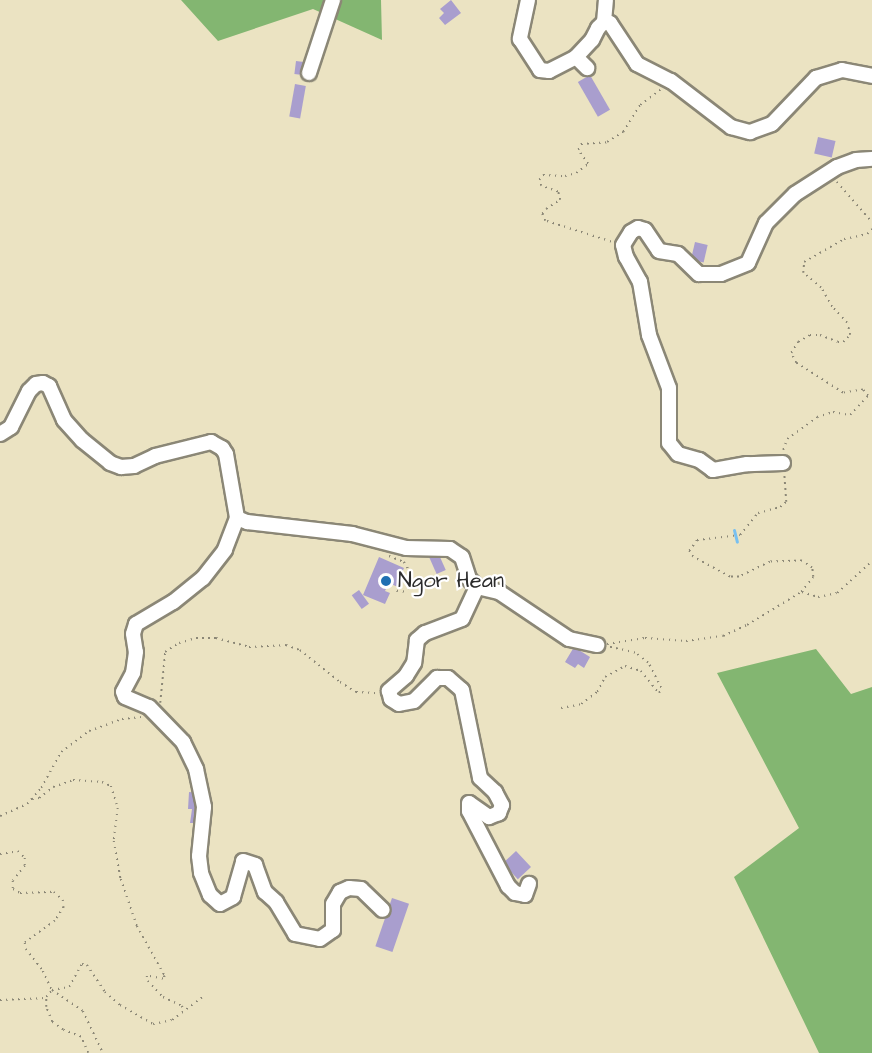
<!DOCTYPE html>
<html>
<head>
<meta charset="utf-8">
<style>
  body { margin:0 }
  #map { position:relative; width:872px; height:1053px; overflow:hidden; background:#ebe3c2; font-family:"Architects Daughter",sans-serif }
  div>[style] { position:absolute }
  .forest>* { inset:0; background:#83b671 }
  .stream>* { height:3px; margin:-1.5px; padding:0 1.5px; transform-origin:1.5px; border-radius:1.5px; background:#78c0f0 }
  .building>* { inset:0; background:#a99ece; transform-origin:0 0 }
  .path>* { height:1.5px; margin-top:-0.75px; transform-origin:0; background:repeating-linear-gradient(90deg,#8b8776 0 1.5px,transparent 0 6px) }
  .roads { filter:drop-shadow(2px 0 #8b8776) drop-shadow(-2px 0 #8b8776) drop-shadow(0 2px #8b8776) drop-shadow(0 -2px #8b8776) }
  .minor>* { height:14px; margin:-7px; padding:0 7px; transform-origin:7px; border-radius:7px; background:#fff }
  .dots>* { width:16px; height:16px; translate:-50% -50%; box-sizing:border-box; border:3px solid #fff; border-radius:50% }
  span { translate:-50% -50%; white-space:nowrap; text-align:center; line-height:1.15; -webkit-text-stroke:4.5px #fff; paint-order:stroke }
  .poi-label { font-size:22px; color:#2b2b2b }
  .left { translate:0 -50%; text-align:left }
</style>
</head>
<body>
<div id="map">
  <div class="forest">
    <div style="clip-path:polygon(181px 0,381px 0,382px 40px,313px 9px,218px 41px)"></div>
    <div style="clip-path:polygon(816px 649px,851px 694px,872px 687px,872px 1053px,819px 1053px,734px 877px,799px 828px,717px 673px)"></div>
  </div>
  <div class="stream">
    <div style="left:734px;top:530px;width:12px;rotate:76deg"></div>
  </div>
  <div class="building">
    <div style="clip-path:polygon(451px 0,461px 13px,445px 25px,439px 18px,444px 13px,440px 9px)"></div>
    <div style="left:296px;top:61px;width:8px;height:13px;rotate:7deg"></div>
    <div style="left:590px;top:75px;width:40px;height:14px;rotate:60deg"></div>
    <div style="left:295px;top:84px;width:11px;height:33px;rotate:10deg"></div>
    <div style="left:818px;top:137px;width:18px;height:17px;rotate:13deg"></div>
    <div style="left:695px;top:242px;width:13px;height:18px;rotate:13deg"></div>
    <div style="left:436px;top:548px;width:24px;height:10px;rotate:66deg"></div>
    <div style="clip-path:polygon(379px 557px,404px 568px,399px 579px,403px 580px,400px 588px,389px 583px,385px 591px,390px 593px,385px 604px,363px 595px)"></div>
    <div style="left:359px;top:590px;width:17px;height:9px;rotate:54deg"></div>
    <div style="clip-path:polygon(574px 647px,590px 657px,584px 668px,578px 664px,575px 668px,565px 662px)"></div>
    <div style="clip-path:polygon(189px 792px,200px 793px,197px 823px,190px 823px,192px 809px,188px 809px)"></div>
    <div style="left:516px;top:851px;width:22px;height:18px;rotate:47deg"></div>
    <div style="left:392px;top:898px;width:18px;height:51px;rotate:19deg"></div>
  </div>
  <div class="path">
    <div style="left:837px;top:182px;width:53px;rotate:48.8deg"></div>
    <div style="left:611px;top:242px;width:69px;rotate:-162.3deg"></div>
    <div style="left:545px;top:221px;width:8px;rotate:-113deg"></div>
    <div style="left:542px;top:214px;width:6px;rotate:-51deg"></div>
    <div style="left:546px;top:209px;width:17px;rotate:-33deg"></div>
    <div style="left:560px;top:200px;width:8px;rotate:-104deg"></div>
    <div style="left:558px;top:192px;width:18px;rotate:-161deg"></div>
    <div style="left:541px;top:186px;width:6px;rotate:-108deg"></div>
    <div style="left:539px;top:180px;width:6px;rotate:-51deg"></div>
    <div style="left:543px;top:175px;width:22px;rotate:3deg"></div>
    <div style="left:565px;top:176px;width:11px;rotate:-15deg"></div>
    <div style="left:576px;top:173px;width:15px;rotate:-37deg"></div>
    <div style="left:588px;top:164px;width:17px;rotate:-126deg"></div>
    <div style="left:578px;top:150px;width:7px;rotate:-63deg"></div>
    <div style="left:581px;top:144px;width:26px;rotate:-4deg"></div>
    <div style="left:607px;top:142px;width:19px;rotate:-32deg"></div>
    <div style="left:623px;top:132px;width:32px;rotate:-58deg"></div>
    <div style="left:640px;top:105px;width:26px;rotate:-37deg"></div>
    <div style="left:783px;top:450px;width:12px;rotate:-70deg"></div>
    <div style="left:787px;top:439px;width:37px;rotate:-36deg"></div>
    <div style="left:817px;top:417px;width:17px;rotate:-17deg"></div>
    <div style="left:833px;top:412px;width:17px;rotate:10deg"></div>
    <div style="left:850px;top:415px;width:26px;rotate:-47deg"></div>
    <div style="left:868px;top:396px;width:8px;rotate:-130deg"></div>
    <div style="left:863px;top:390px;width:20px;rotate:171deg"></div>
    <div style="left:843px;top:393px;width:56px;rotate:-147.4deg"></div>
    <div style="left:796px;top:363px;width:11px;rotate:-117deg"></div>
    <div style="left:791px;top:353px;width:13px;rotate:-58deg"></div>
    <div style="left:798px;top:342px;width:14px;rotate:-30deg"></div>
    <div style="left:810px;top:335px;width:10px"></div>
    <div style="left:820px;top:335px;width:19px;rotate:21deg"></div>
    <div style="left:838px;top:342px;width:5px"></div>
    <div style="left:843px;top:342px;width:10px;rotate:-45deg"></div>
    <div style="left:850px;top:335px;width:12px;rotate:-104deg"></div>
    <div style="left:847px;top:323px;width:22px;rotate:-133deg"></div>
    <div style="left:832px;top:307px;width:22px;rotate:-120deg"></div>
    <div style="left:821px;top:288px;width:23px;rotate:-140deg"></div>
    <div style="left:803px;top:273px;width:11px;rotate:-85deg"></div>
    <div style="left:804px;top:262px;width:46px;rotate:-29.9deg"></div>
    <div style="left:844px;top:239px;width:24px;rotate:-12deg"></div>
    <div style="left:867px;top:234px;width:7px;rotate:-45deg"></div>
    <div style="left:389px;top:556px;width:16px;rotate:22deg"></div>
    <div style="left:404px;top:562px;width:9px;rotate:58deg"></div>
    <div style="left:409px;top:570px;width:18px;rotate:90deg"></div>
    <div style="left:409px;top:588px;width:6px;rotate:141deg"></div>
    <div style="left:404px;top:592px;width:9px;rotate:-174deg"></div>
    <div style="left:802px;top:592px;width:17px;rotate:17deg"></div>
    <div style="left:818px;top:597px;width:19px;rotate:-12deg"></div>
    <div style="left:837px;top:593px;width:47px;rotate:-42.4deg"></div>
    <div style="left:607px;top:644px;width:38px;rotate:-9deg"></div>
    <div style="left:645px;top:638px;width:41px;rotate:4.2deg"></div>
    <div style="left:686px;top:641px;width:37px;rotate:-8deg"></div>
    <div style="left:723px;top:636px;width:26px;rotate:-25deg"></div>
    <div style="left:747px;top:625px;width:63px;rotate:-31.4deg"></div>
    <div style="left:801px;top:592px;width:19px;rotate:-51deg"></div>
    <div style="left:813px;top:577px;width:9px;rotate:-96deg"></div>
    <div style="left:812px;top:568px;width:12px;rotate:-145deg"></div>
    <div style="left:802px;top:561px;width:32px;rotate:178deg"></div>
    <div style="left:770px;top:562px;width:34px;rotate:154deg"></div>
    <div style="left:739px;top:577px;width:9px;rotate:180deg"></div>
    <div style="left:730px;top:577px;width:42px;rotate:-151.6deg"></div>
    <div style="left:693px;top:557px;width:7px;rotate:-124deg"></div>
    <div style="left:689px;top:551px;width:14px;rotate:-54deg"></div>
    <div style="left:697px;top:540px;width:43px;rotate:-6.6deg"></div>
    <div style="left:740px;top:535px;width:28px;rotate:-51deg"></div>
    <div style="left:758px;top:513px;width:23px;rotate:-15deg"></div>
    <div style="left:780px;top:507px;width:8px;rotate:-40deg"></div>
    <div style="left:786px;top:502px;width:26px;rotate:-94deg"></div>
    <div style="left:160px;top:703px;width:51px;rotate:-84.4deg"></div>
    <div style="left:165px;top:652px;width:17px;rotate:-33deg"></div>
    <div style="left:179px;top:643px;width:18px;rotate:-16deg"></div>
    <div style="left:196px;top:638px;width:20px"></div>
    <div style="left:216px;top:638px;width:34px;rotate:15deg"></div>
    <div style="left:249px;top:647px;width:37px;rotate:-3deg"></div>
    <div style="left:286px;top:645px;width:15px;rotate:20deg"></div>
    <div style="left:300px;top:650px;width:51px;rotate:38.7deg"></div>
    <div style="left:340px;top:682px;width:19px;rotate:32deg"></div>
    <div style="left:356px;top:692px;width:22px;rotate:3deg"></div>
    <div style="left:561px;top:708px;width:20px;rotate:-11deg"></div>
    <div style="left:581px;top:704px;width:20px;rotate:-37deg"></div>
    <div style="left:597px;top:692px;width:17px;rotate:-62deg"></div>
    <div style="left:605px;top:677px;width:23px;rotate:-29deg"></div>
    <div style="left:625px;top:666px;width:17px;rotate:17deg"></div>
    <div style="left:641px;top:671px;width:28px;rotate:51deg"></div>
    <div style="left:659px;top:693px;width:5px;rotate:-68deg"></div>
    <div style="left:661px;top:688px;width:28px;rotate:-117deg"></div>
    <div style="left:648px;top:663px;width:16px;rotate:-142deg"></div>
    <div style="left:635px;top:653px;width:27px;rotate:-167deg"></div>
    <div style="left:32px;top:799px;width:7px;rotate:-8deg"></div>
    <div style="left:39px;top:798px;width:18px;rotate:-38deg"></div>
    <div style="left:53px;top:787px;width:21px;rotate:-19deg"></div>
    <div style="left:73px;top:780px;width:29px;rotate:4deg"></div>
    <div style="left:102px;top:782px;width:10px;rotate:24deg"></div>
    <div style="left:111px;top:786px;width:23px;rotate:72deg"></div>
    <div style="left:118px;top:808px;width:33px;rotate:97deg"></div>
    <div style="left:114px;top:841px;width:39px;rotate:80deg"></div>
    <div style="left:121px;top:879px;width:50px;rotate:71.2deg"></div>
    <div style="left:137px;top:926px;width:57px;rotate:60.8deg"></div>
    <div style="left:165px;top:976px;width:4px;rotate:124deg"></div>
    <div style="left:163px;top:979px;width:16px;rotate:-169deg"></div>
    <div style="left:147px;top:976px;width:5px;rotate:79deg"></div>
    <div style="left:148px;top:981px;width:22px;rotate:47deg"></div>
    <div style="left:163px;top:997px;width:21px;rotate:25deg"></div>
    <div style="left:182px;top:1006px;width:4px;rotate:63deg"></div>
    <div style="left:0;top:816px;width:30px;rotate:-24deg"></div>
    <div style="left:27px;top:804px;width:21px;rotate:-49deg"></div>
    <div style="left:41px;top:788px;width:41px;rotate:-60.9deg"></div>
    <div style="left:61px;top:752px;width:35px;rotate:-37deg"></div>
    <div style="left:89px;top:731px;width:35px;rotate:-20deg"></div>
    <div style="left:122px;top:719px;width:19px;rotate:-6deg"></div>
    <div style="left:0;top:854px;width:18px;rotate:-9deg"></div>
    <div style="left:18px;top:851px;width:10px;rotate:45deg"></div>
    <div style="left:25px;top:858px;width:8px;rotate:90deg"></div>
    <div style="left:25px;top:866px;width:19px;rotate:129deg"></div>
    <div style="left:13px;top:881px;width:8px;rotate:90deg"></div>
    <div style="left:13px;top:889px;width:8px;rotate:30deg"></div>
    <div style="left:20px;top:893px;width:34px;rotate:-2deg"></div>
    <div style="left:54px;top:892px;width:12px;rotate:42deg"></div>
    <div style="left:63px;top:900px;width:7px;rotate:82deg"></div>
    <div style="left:64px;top:907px;width:17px;rotate:123deg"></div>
    <div style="left:55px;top:921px;width:37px;rotate:144deg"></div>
    <div style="left:25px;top:943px;width:6px;rotate:81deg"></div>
    <div style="left:26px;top:949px;width:28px;rotate:52deg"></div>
    <div style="left:43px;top:971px;width:21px;rotate:65deg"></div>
    <div style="left:52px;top:990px;width:37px;rotate:34deg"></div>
    <div style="left:83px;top:1011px;width:47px;rotate:64.5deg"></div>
    <div style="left:0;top:1000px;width:45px;rotate:-2.5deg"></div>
    <div style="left:88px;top:1053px;width:17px;rotate:-114deg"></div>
    <div style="left:81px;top:1037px;width:19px;rotate:-159deg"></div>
    <div style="left:63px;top:1030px;width:14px;rotate:-144deg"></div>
    <div style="left:52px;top:1022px;width:16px;rotate:-112deg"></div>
    <div style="left:46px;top:1007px;width:10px;rotate:-90deg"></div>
    <div style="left:46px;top:997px;width:9px;rotate:-49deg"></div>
    <div style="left:52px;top:990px;width:17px;rotate:-10deg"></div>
    <div style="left:69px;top:987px;width:26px;rotate:-61deg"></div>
    <div style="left:82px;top:964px;width:5px;rotate:11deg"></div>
    <div style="left:87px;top:965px;width:32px;rotate:56deg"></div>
    <div style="left:105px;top:992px;width:20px;rotate:41deg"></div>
    <div style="left:120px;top:1005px;width:38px;rotate:30deg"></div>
    <div style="left:153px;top:1024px;width:19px;rotate:-12deg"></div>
    <div style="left:172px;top:1020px;width:41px;rotate:-37.1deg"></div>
  </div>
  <div class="roads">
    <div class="minor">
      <div style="left:528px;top:0;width:40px;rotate:102deg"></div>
      <div style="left:520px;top:39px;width:37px;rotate:57deg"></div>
      <div style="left:540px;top:70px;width:9px;rotate:6deg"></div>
      <div style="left:549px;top:71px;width:30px;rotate:-27deg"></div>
      <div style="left:576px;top:57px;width:23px;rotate:-47deg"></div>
      <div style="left:592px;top:40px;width:13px;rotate:-63deg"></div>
      <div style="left:598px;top:28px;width:8px;rotate:-45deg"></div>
      <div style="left:604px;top:22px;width:6px;rotate:9deg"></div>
      <div style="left:610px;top:23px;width:49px;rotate:56.6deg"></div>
      <div style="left:637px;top:64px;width:38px;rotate:27deg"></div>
      <div style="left:671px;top:81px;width:76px;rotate:37.5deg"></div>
      <div style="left:731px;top:127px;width:20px;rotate:15deg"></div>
      <div style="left:750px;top:132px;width:23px;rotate:-20deg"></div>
      <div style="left:772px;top:124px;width:64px;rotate:-46.3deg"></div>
      <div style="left:816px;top:78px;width:27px;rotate:-17deg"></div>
      <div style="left:842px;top:70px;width:31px;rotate:11deg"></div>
      <div style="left:604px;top:22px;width:22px;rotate:-85deg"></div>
      <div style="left:576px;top:57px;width:16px;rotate:45deg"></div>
      <div style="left:309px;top:73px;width:77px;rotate:-71.8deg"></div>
      <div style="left:0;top:434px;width:13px;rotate:-32deg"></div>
      <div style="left:11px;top:427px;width:40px;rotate:-63.4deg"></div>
      <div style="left:29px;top:391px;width:10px;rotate:-45deg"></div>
      <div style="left:36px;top:384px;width:7px;rotate:-8deg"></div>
      <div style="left:43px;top:383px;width:7px;rotate:27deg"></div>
      <div style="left:49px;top:386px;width:37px;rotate:66deg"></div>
      <div style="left:64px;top:420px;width:27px;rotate:48deg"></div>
      <div style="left:82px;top:440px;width:36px;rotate:39deg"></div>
      <div style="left:110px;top:463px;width:12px;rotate:20deg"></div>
      <div style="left:121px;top:467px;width:13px;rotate:-4deg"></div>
      <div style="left:134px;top:466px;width:23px;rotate:-25deg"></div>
      <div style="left:155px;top:456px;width:58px;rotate:-14deg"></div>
      <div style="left:211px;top:442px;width:13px;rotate:29deg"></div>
      <div style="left:222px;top:448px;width:7px;rotate:56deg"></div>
      <div style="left:226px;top:454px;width:65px;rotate:80.2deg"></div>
      <div style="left:237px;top:518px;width:11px;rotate:22deg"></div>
      <div style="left:247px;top:522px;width:106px;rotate:6.5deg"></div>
      <div style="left:352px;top:534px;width:56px;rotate:14.5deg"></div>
      <div style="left:406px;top:548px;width:44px;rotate:1.3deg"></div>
      <div style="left:450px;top:549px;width:14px;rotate:34deg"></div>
      <div style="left:462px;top:557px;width:23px;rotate:72deg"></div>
      <div style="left:469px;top:579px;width:11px;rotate:45deg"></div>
      <div style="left:477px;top:587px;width:23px;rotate:13deg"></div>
      <div style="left:499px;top:592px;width:84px;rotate:33.9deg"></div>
      <div style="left:569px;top:639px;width:29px;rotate:12deg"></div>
      <div style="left:783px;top:463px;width:36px;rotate:178deg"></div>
      <div style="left:747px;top:464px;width:35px;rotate:170deg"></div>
      <div style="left:713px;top:470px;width:17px;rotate:-144deg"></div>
      <div style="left:699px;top:460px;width:22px;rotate:-164deg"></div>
      <div style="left:678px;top:454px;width:14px;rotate:-129deg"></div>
      <div style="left:669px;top:443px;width:55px;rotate:-90deg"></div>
      <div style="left:669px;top:388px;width:57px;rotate:-110.7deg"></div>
      <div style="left:649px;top:335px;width:54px;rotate:-99.6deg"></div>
      <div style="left:640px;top:282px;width:29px;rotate:-119deg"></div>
      <div style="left:626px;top:257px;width:12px;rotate:-104deg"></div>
      <div style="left:623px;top:245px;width:15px;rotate:-58deg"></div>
      <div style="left:631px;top:232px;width:8px;rotate:-30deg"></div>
      <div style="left:638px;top:228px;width:7px;rotate:16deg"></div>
      <div style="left:645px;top:230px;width:25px;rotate:56deg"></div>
      <div style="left:659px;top:251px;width:19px;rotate:9deg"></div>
      <div style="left:678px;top:254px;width:29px;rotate:44deg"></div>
      <div style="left:699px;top:274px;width:22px"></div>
      <div style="left:721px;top:274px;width:29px;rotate:-22deg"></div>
      <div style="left:748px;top:263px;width:44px;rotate:-65.8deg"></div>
      <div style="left:766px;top:223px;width:41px;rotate:-45deg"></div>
      <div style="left:795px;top:194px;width:50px;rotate:-32.7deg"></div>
      <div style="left:837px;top:167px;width:20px;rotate:-20deg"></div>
      <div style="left:856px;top:160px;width:16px;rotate:-4deg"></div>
      <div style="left:237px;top:518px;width:34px;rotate:111deg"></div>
      <div style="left:225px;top:550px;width:36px;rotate:128deg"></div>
      <div style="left:203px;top:578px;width:38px;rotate:141deg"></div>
      <div style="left:173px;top:602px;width:43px;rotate:149.3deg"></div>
      <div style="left:136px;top:624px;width:10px;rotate:107deg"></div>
      <div style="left:133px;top:634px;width:18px;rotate:81deg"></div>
      <div style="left:136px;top:652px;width:21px;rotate:98deg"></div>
      <div style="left:133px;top:673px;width:21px;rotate:118deg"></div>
      <div style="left:123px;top:692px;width:5px;rotate:68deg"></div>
      <div style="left:125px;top:697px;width:26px;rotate:23deg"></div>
      <div style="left:149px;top:707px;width:49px;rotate:45.8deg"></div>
      <div style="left:183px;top:742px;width:30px;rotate:64deg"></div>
      <div style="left:196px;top:769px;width:39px;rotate:78deg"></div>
      <div style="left:204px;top:807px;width:49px;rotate:95.8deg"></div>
      <div style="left:199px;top:856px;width:17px;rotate:83deg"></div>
      <div style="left:201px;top:873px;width:24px;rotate:68deg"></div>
      <div style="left:210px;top:895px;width:13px;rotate:42deg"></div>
      <div style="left:220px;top:904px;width:15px;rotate:-28deg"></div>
      <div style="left:233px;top:897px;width:37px;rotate:-74deg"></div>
      <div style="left:243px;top:861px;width:13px;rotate:18deg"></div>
      <div style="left:255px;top:865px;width:29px;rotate:70deg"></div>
      <div style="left:265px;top:892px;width:15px;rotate:42deg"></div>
      <div style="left:276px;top:902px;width:37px;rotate:59deg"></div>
      <div style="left:295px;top:934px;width:25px;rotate:11deg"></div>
      <div style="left:320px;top:939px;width:16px;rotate:-35deg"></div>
      <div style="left:333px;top:930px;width:26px;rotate:-90deg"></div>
      <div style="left:333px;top:904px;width:14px;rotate:-60deg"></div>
      <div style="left:340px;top:892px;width:10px;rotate:-24deg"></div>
      <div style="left:349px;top:888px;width:12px;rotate:5deg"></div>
      <div style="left:361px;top:889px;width:30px;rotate:44deg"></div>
      <div style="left:477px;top:587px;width:35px;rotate:115deg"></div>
      <div style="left:462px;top:619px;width:40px;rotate:159deg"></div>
      <div style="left:425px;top:633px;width:11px;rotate:139deg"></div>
      <div style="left:417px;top:640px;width:23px;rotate:97deg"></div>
      <div style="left:414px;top:663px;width:15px;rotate:122deg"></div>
      <div style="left:406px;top:676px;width:23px;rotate:139deg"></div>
      <div style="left:389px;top:691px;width:8px;rotate:76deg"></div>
      <div style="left:391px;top:699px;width:9px;rotate:32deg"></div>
      <div style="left:399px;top:704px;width:15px;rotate:-11deg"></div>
      <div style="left:414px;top:701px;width:33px;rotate:-45deg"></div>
      <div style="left:437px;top:678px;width:11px"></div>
      <div style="left:448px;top:678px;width:18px;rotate:41deg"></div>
      <div style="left:462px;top:690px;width:90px;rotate:78.4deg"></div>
      <div style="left:480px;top:778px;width:21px;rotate:43deg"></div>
      <div style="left:495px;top:792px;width:15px;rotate:62deg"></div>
      <div style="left:502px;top:805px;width:9px;rotate:111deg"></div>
      <div style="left:499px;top:813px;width:11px;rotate:158deg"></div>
      <div style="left:489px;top:817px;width:24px;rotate:-145deg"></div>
      <div style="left:469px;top:803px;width:8px;rotate:90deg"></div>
      <div style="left:469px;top:811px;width:85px;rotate:62.5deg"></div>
      <div style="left:508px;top:886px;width:10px;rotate:45deg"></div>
      <div style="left:515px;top:893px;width:10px;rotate:11deg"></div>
      <div style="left:525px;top:895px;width:12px;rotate:-70deg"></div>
    </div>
  </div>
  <div class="dots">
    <div style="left:386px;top:581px;background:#1f6fb2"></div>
  </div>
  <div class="poi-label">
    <span class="left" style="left:398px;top:581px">Ngor Hean</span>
  </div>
</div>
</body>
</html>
